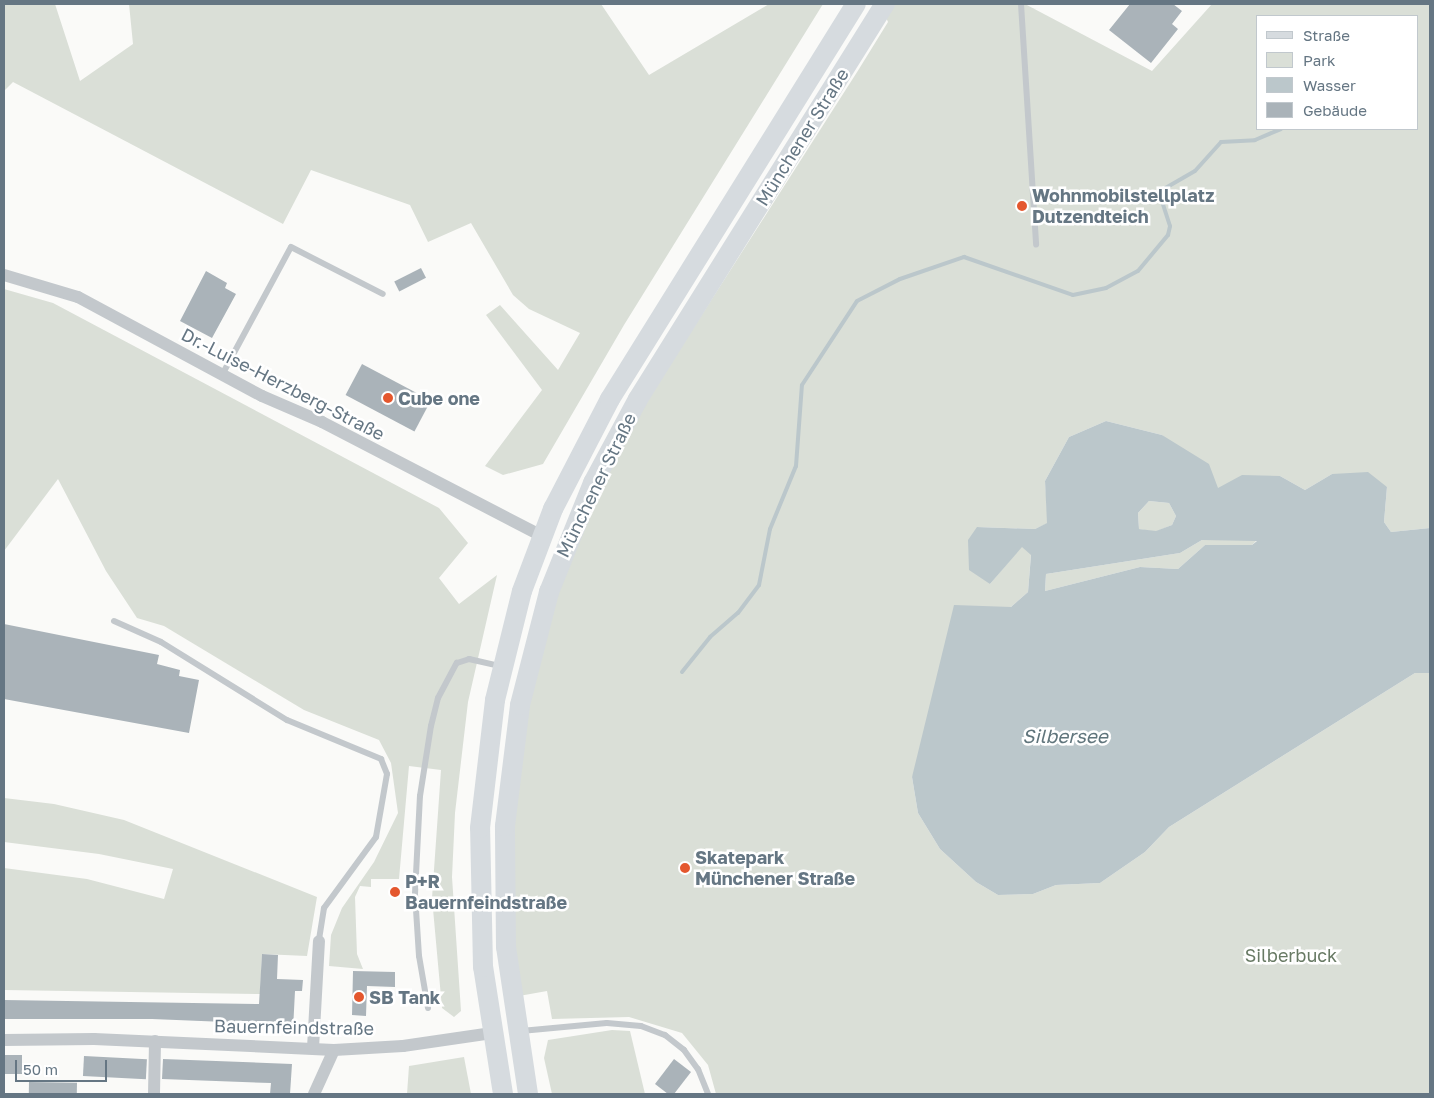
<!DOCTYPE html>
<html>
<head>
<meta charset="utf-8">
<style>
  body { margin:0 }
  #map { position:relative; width:1434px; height:1098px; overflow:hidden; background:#fafaf8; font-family:"Golos Text",sans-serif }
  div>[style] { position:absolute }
  .green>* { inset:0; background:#dadfd7 }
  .water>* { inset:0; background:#bbc7cb }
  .stream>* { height:4px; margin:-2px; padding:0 2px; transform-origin:2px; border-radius:2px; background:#bbc7cb }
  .building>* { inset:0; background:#aab3b9; transform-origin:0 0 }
  .lane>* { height:6px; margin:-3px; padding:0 3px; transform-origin:3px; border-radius:3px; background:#c3c8cc }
  .street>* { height:12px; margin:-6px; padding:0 6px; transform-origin:6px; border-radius:6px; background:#c3c8cc }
  .primary>* { height:20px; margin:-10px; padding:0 10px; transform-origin:10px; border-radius:10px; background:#d6dbdf }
  .dots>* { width:14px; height:14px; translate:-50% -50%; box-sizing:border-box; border:2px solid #fff; border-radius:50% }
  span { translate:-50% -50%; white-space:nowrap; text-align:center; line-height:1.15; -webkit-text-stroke:5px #fff; paint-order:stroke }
  .street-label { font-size:18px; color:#657683 }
  .poi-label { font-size:18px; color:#657683; font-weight:700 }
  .left { translate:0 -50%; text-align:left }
  .park-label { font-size:18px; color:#687a64 }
  .water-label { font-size:19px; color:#60757c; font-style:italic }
  .frame { position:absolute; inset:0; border:5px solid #657683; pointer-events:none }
  .legend { position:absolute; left:1256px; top:15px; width:162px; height:115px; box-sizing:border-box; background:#fff; border:1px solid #c1c8cd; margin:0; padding:6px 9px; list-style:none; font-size:15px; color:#657683 }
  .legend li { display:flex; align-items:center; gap:10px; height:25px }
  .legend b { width:25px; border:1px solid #c1c8cd }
  .scale { position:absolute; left:15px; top:1060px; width:92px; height:22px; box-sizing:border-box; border:2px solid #657683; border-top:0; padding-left:6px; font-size:15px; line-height:18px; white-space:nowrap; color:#657683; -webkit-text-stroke:4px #fff; paint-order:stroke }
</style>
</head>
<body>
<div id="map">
  <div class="green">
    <div style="clip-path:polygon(4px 4px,55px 4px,80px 81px,133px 44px,129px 4px,601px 4px,649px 75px,769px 4px,823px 4px,624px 325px,543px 464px,503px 475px,485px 466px,542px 390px,486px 315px,500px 305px,558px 370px,580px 333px,529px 309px,513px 295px,471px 223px,428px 242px,410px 205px,311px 170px,283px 224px,13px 82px,4px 91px)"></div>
    <div style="clip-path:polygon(evenodd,892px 4px,1025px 4px,1152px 71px,1212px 4px,1430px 4px,1430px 528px,1391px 532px,1384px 522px,1387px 487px,1332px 474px,1305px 490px,1280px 476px,1218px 489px,1162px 435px,1106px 421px,1069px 437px,1045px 481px,1048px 523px,1035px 529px,978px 527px,990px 584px,1022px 546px,1031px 554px,1028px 592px,1011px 607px,912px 777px,918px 813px,940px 849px,976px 882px,998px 895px,1033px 894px,1056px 885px,1100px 883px,1145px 852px,1169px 827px,1415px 673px,1430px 673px,1430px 1094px,716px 1094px,708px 1065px,682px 1033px,629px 1017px,552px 1019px,547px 991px,519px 996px,509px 908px,515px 772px,553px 597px,623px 438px,859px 69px,888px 22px,885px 15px,892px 4px,1258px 16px,1418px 16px,1418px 129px,1258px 129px,1258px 16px)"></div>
    <div style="clip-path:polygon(4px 289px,53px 303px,439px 508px,468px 543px,439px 578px,459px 604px,497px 575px,468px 702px,455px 813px,452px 877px,461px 1011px,454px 1017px,442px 1008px,432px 898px,441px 770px,409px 766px,399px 879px,371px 879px,371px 887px,360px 886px,355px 897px,357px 954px,363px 969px,329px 966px,331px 935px,342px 908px,374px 862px,398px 813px,391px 763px,379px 740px,304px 710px,164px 626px,137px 618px,106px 571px,58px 479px,4px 551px)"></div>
    <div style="clip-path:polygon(1149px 501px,1169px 503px,1176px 516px,1172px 525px,1155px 532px,1139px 529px,1138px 513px)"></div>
    <div style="clip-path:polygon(1202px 540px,1257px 540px,1252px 545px,1205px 545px,1178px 569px,1140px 567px,1045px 591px,1046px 574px,1180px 553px)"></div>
    <div style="clip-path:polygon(4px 798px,54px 804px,124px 820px,317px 897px,307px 956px,262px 954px,260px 994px,4px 990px,4px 868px,87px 879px,164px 899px,173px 869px,99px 854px,4px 842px)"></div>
    <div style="clip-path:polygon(612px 1030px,630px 1031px,645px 1094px,552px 1094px,544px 1058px,548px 1040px)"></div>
    <div style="clip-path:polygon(464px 1057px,471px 1094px,407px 1094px,409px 1066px)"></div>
  </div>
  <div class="water">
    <div style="clip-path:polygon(evenodd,1106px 421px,1162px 435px,1209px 464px,1218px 488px,1242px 475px,1280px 476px,1305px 490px,1332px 474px,1368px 472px,1387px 487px,1384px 522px,1391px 532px,1430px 528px,1430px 673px,1415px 673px,1169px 827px,1145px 852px,1100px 883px,1056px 885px,1033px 894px,998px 895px,976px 882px,940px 849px,918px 813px,912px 777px,954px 605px,1011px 607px,1028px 592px,1031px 555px,1022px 547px,990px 584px,969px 570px,968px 540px,977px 527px,1035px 529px,1047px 523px,1045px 481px,1069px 437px,1106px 421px,1149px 501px,1169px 503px,1176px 516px,1172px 525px,1156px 531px,1139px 529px,1138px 513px,1149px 501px,1106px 421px,1202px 540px,1257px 541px,1252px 545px,1205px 545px,1178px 569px,1140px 567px,1045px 591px,1046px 574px,1180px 553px,1202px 540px)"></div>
  </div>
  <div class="stream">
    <div style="left:682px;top:672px;width:45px;rotate:-51.3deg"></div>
    <div style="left:710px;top:637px;width:37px;rotate:-41deg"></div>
    <div style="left:738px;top:613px;width:35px;rotate:-53deg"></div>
    <div style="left:759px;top:585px;width:57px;rotate:-78.9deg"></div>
    <div style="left:770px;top:529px;width:68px;rotate:-67.6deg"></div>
    <div style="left:796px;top:466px;width:81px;rotate:-85.8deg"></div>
    <div style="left:802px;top:385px;width:100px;rotate:-56.8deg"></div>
    <div style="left:857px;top:301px;width:48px;rotate:-27.1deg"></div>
    <div style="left:900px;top:279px;width:68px;rotate:-19deg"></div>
    <div style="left:964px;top:257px;width:115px;rotate:19.2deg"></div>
    <div style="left:1073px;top:295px;width:34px;rotate:-12deg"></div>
    <div style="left:1106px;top:288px;width:36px;rotate:-28deg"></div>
    <div style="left:1138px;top:271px;width:47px;rotate:-50.2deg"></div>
    <div style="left:1168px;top:235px;width:9px;rotate:-77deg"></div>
    <div style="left:1170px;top:226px;width:28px;rotate:-108deg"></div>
    <div style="left:1161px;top:199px;width:9px;rotate:-84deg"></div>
    <div style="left:1162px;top:190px;width:38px;rotate:-30deg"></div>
    <div style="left:1195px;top:171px;width:39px;rotate:-48deg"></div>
    <div style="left:1221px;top:142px;width:34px;rotate:-3deg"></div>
    <div style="left:1255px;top:140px;width:28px;rotate:-23deg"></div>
  </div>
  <div class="building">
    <div style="clip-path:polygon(1130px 4px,1173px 4px,1182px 11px,1172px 24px,1178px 29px,1151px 63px,1109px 30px)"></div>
    <div style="left:421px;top:268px;width:11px;height:30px;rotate:63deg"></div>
    <div style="clip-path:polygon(206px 271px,227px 283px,225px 288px,236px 294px,212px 338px,180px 321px)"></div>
    <div style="left:362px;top:364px;width:78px;height:35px;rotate:28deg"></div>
    <div style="clip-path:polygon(4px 624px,159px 655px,157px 664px,180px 670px,179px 676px,199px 680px,189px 733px,4px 699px)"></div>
    <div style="clip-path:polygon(262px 954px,278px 955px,277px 979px,303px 980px,302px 991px,295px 991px,293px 1030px,274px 1029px,274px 1024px,152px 1019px,4px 1019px,4px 1000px,259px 1004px)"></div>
    <div style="clip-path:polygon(353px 971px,395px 972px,395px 987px,367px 986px,366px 1016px,352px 1015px)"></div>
    <div style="left:22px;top:1055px;width:19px;height:18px;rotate:90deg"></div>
    <div style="left:84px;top:1056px;width:63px;height:20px;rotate:3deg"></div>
    <div style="clip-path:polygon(163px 1059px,292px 1064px,290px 1094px,270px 1094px,271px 1083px,162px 1079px)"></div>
    <div style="clip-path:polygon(674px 1059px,691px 1072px,674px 1094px,668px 1094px,655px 1084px)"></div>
    <div style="left:29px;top:1082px;width:48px;height:12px;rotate:1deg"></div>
  </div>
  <div class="lane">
    <div style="left:1021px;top:4px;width:241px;rotate:86.4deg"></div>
    <div style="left:222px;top:375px;width:145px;rotate:-61.7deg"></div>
    <div style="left:291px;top:247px;width:103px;rotate:27.1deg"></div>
    <div style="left:114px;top:621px;width:51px;rotate:24.1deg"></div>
    <div style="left:161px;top:642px;width:148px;rotate:31.8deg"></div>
    <div style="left:287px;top:720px;width:102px;rotate:22.5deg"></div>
    <div style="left:381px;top:759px;width:16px;rotate:68deg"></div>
    <div style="left:387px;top:774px;width:64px;rotate:99.9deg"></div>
    <div style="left:376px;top:837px;width:88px;rotate:126.2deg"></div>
    <div style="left:324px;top:908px;width:33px;rotate:99deg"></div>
    <div style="left:428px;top:1008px;width:53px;rotate:-99.8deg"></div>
    <div style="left:419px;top:956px;width:62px;rotate:-93.7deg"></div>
    <div style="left:415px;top:894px;width:98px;rotate:-87.1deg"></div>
    <div style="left:420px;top:796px;width:71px;rotate:-81.1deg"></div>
    <div style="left:431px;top:726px;width:29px;rotate:-76deg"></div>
    <div style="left:438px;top:698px;width:40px;rotate:-62deg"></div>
    <div style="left:457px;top:663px;width:13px;rotate:-18deg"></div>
    <div style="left:469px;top:659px;width:32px;rotate:13deg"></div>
    <div style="left:521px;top:1031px;width:86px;rotate:-5.3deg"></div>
    <div style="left:607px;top:1023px;width:34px;rotate:5deg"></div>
    <div style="left:641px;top:1026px;width:26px;rotate:21deg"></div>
    <div style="left:665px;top:1035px;width:24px;rotate:38deg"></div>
    <div style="left:684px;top:1050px;width:24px;rotate:54deg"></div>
    <div style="left:698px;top:1069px;width:27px;rotate:68deg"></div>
  </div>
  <div class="street">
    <div style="left:4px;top:275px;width:77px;rotate:16.6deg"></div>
    <div style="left:78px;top:297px;width:209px;rotate:28.3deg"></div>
    <div style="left:262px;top:396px;width:65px;rotate:23.4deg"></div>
    <div style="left:322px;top:422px;width:248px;rotate:27.4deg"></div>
    <div style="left:4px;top:1040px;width:90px;rotate:-0.6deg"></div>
    <div style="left:94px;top:1039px;width:240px;rotate:2.6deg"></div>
    <div style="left:334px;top:1050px;width:69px;rotate:-3.3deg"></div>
    <div style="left:403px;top:1046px;width:90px;rotate:-8.3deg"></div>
    <div style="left:313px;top:1048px;width:107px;rotate:-86.8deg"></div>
    <div style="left:154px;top:1094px;width:53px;rotate:-88.9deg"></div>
    <div style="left:314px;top:1094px;width:48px;rotate:-65.6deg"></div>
  </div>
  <div class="primary">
    <div style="left:503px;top:1094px;width:129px;rotate:-98.9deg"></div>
    <div style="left:483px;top:967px;width:139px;rotate:-91.2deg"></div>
    <div style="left:480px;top:828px;width:129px;rotate:-83.3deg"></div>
    <div style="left:495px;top:700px;width:112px;rotate:-76.1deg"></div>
    <div style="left:522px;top:591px;width:88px;rotate:-69.3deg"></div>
    <div style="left:553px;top:509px;width:124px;rotate:-62.6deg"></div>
    <div style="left:610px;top:399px;width:465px;rotate:-58.1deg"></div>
    <div style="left:528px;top:1094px;width:149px;rotate:-98.5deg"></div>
    <div style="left:506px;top:947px;width:121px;rotate:-90.5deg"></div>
    <div style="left:505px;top:826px;width:122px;rotate:-82.9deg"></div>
    <div style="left:520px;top:705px;width:117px;rotate:-75.6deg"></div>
    <div style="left:549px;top:592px;width:118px;rotate:-68deg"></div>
    <div style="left:593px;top:483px;width:95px;rotate:-61.8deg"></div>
    <div style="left:638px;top:399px;width:466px;rotate:-58deg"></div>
  </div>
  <div class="dots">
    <div style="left:1022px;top:206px;background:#e4572e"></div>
    <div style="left:388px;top:398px;background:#e4572e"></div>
    <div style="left:685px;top:868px;background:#e4572e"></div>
    <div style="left:395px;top:892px;background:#e4572e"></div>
    <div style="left:359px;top:997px;background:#e4572e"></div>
  </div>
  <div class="street-label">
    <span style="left:802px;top:137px;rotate:-58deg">Münchener Straße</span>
    <span style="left:283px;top:384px;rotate:27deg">Dr.-Luise-Herzberg-Straße</span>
    <span style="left:596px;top:485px;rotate:-64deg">Münchener Straße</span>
    <span style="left:294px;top:1027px;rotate:1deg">Bauernfeindstraße</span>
  </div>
  <div class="poi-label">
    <span class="left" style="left:1032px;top:206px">Wohnmobilstellplatz<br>Dutzendteich</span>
    <span class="left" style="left:398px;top:398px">Cube one</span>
    <span class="left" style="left:695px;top:868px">Skatepark<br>Münchener Straße</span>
    <span class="left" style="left:405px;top:892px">P+R<br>Bauernfeindstraße</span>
    <span class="left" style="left:369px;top:997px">SB Tank</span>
  </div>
  <div class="park-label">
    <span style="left:1291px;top:955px">Silberbuck</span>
  </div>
  <div class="water-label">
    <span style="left:1065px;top:736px">Silbersee</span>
  </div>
  <div class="frame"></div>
  <ul class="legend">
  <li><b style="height:6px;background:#d6dbdf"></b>Straße</li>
  <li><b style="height:14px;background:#dadfd7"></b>Park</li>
  <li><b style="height:14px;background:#bbc7cb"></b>Wasser</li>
  <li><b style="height:14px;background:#aab3b9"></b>Gebäude</li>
  </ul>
  <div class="scale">50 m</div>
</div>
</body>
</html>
